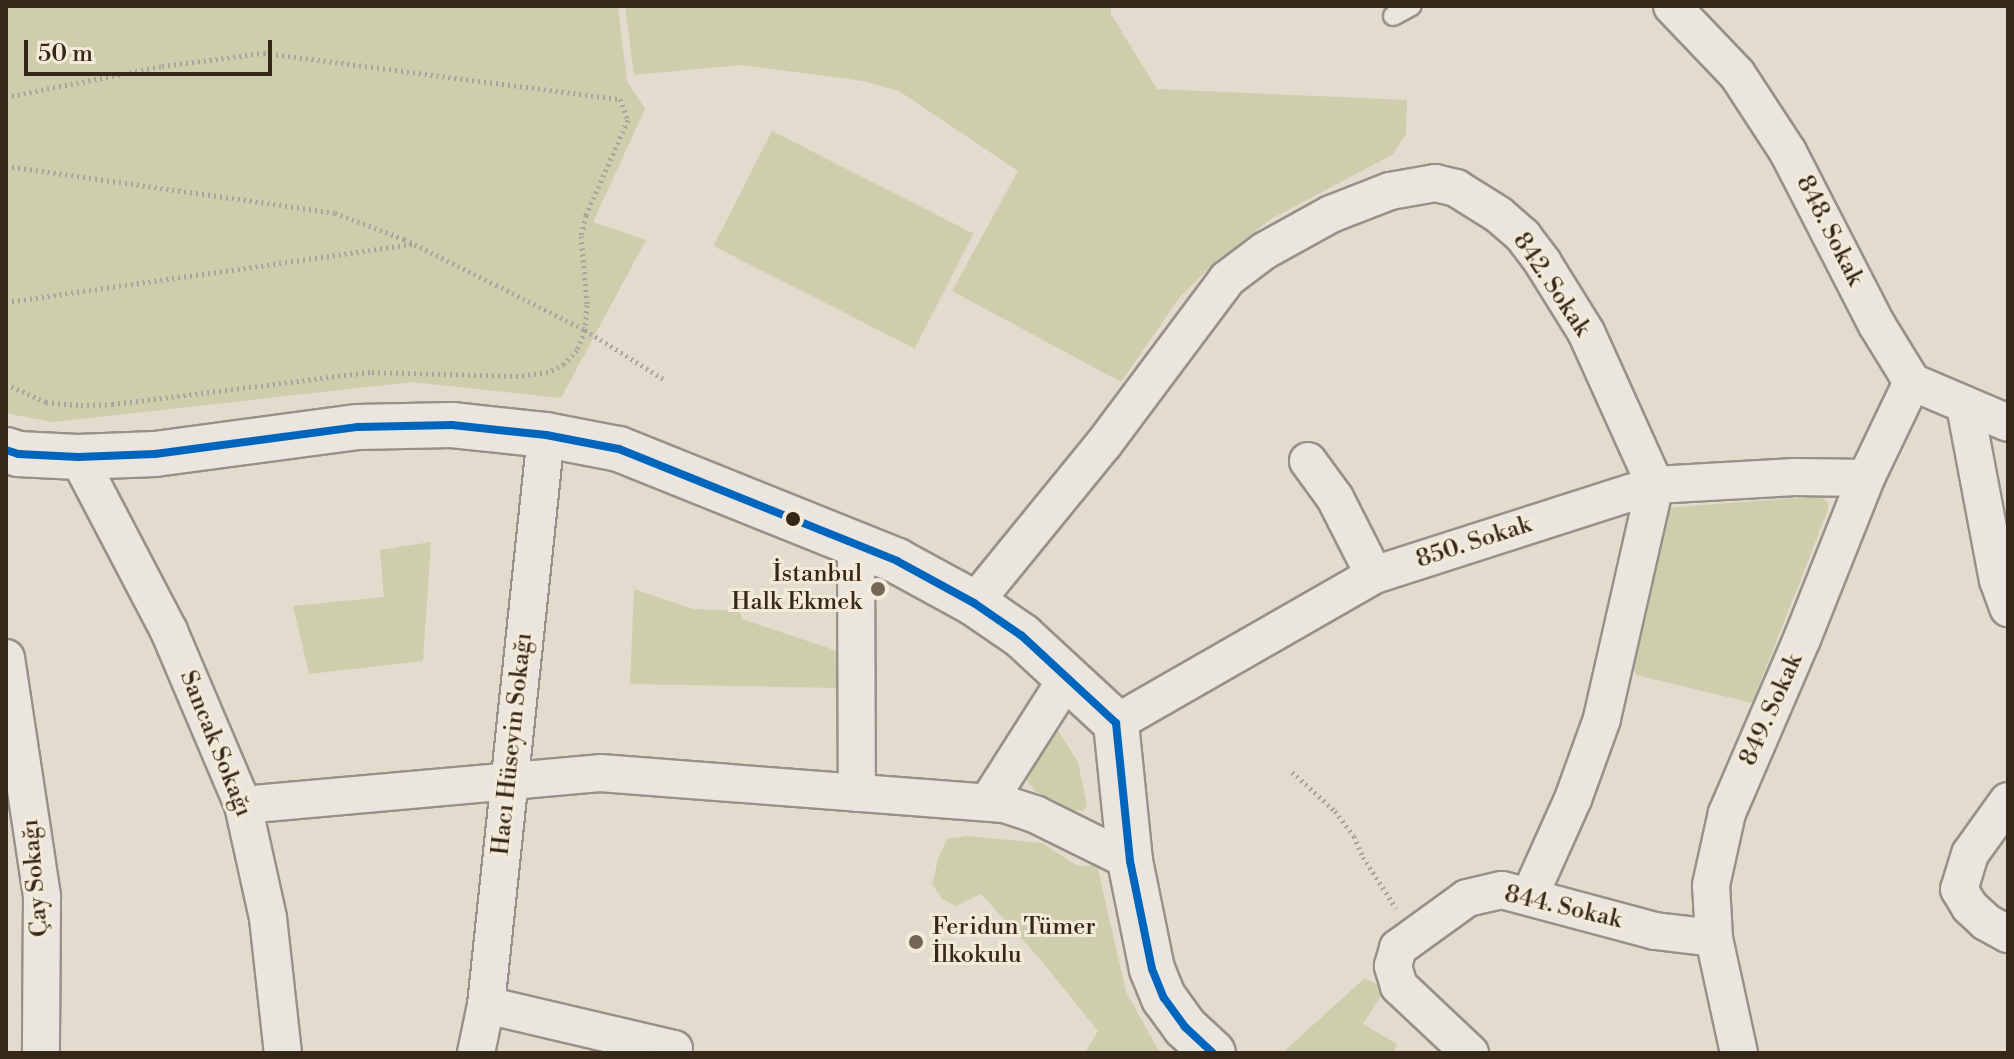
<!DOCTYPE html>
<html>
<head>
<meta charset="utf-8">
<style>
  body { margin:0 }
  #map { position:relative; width:2014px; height:1059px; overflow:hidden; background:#e3dcce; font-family:"Libre Bodoni",serif }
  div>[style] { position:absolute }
  .green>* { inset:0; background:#cecdac; transform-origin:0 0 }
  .path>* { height:5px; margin-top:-2.5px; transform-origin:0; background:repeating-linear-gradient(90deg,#a8a49e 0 2px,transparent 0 6px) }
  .roads { filter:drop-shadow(2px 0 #979188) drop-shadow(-2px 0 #979188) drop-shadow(0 2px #979188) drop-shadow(0 -2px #979188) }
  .lane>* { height:18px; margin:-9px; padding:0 9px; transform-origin:9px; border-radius:9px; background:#eae5de }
  .street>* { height:36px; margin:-18px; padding:0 18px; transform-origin:18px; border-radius:18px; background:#eae5de }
  .secondary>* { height:44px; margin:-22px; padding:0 22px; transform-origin:22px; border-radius:22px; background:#eae5de }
  .bus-1>* { height:8px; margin:-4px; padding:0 4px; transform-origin:4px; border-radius:4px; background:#0065bd }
  .dots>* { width:22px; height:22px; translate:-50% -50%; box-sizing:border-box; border:4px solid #f3ead9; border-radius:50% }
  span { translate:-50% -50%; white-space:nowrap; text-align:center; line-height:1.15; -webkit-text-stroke:6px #f3ead9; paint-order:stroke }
  .street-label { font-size:24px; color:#362818 }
  .poi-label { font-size:24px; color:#362818 }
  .right { translate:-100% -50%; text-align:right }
  .left { translate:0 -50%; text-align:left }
  .frame { position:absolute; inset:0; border:8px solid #362818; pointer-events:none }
  .scale { position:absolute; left:24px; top:40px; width:248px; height:36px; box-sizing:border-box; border:4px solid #362818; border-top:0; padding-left:10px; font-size:24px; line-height:28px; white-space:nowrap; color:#362818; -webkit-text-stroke:6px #f3ead9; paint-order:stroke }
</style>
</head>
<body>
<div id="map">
  <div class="green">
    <div style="clip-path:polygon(6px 6px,618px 6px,627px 81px,645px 109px,593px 222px,646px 240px,561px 398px,412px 382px,53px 422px,10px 414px,6px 412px)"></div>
    <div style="clip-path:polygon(625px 6px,1111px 6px,1111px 14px,1157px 89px,1407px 100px,1406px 134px,1392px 155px,1271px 219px,1215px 262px,1180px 297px,1121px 382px,952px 291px,1018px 171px,899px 91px,863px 81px,741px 65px,634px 75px)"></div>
    <div style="left:772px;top:131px;width:226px;height:129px;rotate:27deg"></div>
    <div style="clip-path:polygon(1809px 497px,1823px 498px,1828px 503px,1828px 510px,1752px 703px,1636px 675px,1628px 653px,1663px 508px)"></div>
    <div style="clip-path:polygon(431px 542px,423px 661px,309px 674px,293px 606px,384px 597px,380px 550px)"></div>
    <div style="clip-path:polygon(634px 589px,693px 609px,740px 611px,742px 619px,840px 652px,838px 688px,630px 684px)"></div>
    <div style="clip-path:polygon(1053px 732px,1059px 732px,1078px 762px,1087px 806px,1084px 811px,1071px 810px,1035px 791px,1027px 780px)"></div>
    <div style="clip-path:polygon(967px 836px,1042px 843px,1078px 866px,1097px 865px,1126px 992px,1160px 1053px,1085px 1053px,1098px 1031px,1040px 959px,981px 894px,956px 906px,942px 899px,932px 884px,939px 856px,947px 839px)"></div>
    <div style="clip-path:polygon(1365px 978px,1385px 989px,1363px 1024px,1397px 1044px,1393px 1053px,1282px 1053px)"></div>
  </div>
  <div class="path">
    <div style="left:6px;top:97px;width:159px;rotate:-11.2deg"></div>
    <div style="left:162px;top:66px;width:103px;rotate:-7.3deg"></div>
    <div style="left:264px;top:53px;width:359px;rotate:7.4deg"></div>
    <div style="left:620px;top:99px;width:22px;rotate:69deg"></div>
    <div style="left:628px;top:120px;width:104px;rotate:113.9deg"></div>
    <div style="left:586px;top:215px;width:22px;rotate:103deg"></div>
    <div style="left:581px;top:236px;width:69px;rotate:85deg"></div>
    <div style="left:587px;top:305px;width:25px;rotate:95deg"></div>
    <div style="left:585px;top:330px;width:22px;rotate:112deg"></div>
    <div style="left:577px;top:350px;width:19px;rotate:133deg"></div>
    <div style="left:564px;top:364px;width:18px;rotate:153deg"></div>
    <div style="left:548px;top:372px;width:30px;rotate:172deg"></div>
    <div style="left:518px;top:376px;width:148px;rotate:-178.5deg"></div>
    <div style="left:370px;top:372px;width:259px;rotate:172.9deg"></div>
    <div style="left:113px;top:404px;width:35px;rotate:178deg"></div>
    <div style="left:78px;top:405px;width:32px;rotate:-175deg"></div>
    <div style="left:46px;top:402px;width:44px;rotate:-155.8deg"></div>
    <div style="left:6px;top:166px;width:332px;rotate:8.1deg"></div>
    <div style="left:335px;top:213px;width:74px;rotate:20.6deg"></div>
    <div style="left:404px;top:239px;width:103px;rotate:26.6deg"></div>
    <div style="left:496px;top:285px;width:100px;rotate:26.8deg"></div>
    <div style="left:585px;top:330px;width:94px;rotate:32deg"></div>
    <div style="left:6px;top:302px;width:411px;rotate:-8.1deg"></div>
    <div style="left:1292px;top:772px;width:58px;rotate:42.2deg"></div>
    <div style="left:1335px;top:811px;width:31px;rotate:53deg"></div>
    <div style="left:1354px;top:836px;width:23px;rotate:67deg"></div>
    <div style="left:1363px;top:857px;width:61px;rotate:57.1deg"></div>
  </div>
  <div class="roads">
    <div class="lane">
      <div style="left:1393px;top:16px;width:21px;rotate:-28deg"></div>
    </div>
    <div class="street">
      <div style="left:1672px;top:6px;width:94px;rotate:46.3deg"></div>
      <div style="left:1737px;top:74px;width:93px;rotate:56.8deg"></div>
      <div style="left:1788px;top:152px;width:195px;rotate:62.8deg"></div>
      <div style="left:1877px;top:325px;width:67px;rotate:58.4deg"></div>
      <div style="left:1912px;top:382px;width:104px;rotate:23.1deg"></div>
      <div style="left:1965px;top:406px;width:177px;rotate:79.3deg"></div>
      <div style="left:1998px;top:580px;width:30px;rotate:70deg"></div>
      <div style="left:78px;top:457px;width:196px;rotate:62.4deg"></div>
      <div style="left:169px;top:631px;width:189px;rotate:67deg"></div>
      <div style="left:243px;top:805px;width:116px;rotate:77.5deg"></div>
      <div style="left:268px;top:918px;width:136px;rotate:83.7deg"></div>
      <div style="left:1308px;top:461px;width:46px;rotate:53.9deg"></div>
      <div style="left:1335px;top:498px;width:86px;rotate:63.1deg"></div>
      <div style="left:856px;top:542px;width:251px;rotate:89.8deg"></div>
      <div style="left:974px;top:603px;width:204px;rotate:-50.8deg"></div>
      <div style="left:1103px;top:445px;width:207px;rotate:-53.2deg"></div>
      <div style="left:1227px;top:279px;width:46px;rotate:-37.1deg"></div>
      <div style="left:1264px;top:251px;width:77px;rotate:-28.9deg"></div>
      <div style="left:1331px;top:214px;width:63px;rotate:-21.3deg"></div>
      <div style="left:1390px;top:191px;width:46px;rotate:-10.1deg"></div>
      <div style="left:1435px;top:183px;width:22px;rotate:13deg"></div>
      <div style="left:1456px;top:188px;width:51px;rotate:32.1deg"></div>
      <div style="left:1499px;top:215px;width:32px;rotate:41deg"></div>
      <div style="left:1523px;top:236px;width:34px;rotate:53deg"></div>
      <div style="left:1543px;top:263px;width:81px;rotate:58.1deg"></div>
      <div style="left:1586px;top:332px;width:168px;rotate:65.7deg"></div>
      <div style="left:1655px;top:485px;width:240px;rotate:102.8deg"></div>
      <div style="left:1602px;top:719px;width:85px;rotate:109.9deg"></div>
      <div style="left:1573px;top:799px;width:107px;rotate:114.2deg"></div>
      <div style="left:6px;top:658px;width:242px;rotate:81.4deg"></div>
      <div style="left:42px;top:897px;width:156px;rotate:90.4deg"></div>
      <div style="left:1116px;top:723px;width:297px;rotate:-29.8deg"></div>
      <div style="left:1374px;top:575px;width:295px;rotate:-17.8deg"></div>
      <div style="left:1655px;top:485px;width:140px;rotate:-3.3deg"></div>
      <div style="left:1795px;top:477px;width:71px;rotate:0.8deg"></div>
      <div style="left:2008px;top:801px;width:65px;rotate:125.6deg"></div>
      <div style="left:1970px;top:854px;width:37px;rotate:107deg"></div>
      <div style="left:1959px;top:889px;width:21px;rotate:59deg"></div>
      <div style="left:1970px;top:907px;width:22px;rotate:43deg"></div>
      <div style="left:1986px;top:922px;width:25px;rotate:29deg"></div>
      <div style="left:988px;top:802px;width:147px;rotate:-57.5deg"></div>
      <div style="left:243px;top:805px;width:358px;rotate:-5.1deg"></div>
      <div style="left:600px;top:773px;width:405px;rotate:4.4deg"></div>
      <div style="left:1004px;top:804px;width:35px;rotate:18deg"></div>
      <div style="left:1037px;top:815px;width:104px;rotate:26.3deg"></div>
      <div style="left:486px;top:1005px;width:193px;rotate:13.2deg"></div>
      <div style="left:674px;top:1049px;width:4px;rotate:104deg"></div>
      <div style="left:476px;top:1053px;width:49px;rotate:-78.2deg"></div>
      <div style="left:486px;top:1005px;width:573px;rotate:-83.99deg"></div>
      <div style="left:1470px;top:1053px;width:98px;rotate:-136.7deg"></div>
      <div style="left:1399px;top:986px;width:21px;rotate:-107deg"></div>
      <div style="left:1393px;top:966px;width:19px;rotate:-74deg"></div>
      <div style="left:1398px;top:948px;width:85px;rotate:-35.9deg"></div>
      <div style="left:1467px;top:898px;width:36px;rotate:-13deg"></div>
      <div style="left:1502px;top:890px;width:158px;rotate:15deg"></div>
      <div style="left:1655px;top:931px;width:59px;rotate:6.8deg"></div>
      <div style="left:1739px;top:1053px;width:118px;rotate:-102.3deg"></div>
      <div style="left:1714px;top:938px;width:53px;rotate:-93.2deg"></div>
      <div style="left:1711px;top:885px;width:74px;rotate:-77.5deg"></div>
      <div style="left:1727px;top:813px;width:189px;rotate:-66.7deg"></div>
      <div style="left:1802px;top:639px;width:173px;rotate:-68.3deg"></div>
      <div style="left:1866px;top:478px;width:106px;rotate:-64.4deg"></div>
    </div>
    <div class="secondary">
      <div style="left:6px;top:450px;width:13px;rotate:18deg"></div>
      <div style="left:18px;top:454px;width:60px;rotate:2.9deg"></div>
      <div style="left:78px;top:457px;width:77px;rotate:-2.2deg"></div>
      <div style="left:155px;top:454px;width:205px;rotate:-7.6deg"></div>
      <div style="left:358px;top:427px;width:94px;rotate:-1.2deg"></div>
      <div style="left:452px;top:425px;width:95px;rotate:6.1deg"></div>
      <div style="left:546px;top:435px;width:74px;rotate:10.9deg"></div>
      <div style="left:619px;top:449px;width:300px;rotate:21.9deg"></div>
      <div style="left:897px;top:561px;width:88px;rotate:28.6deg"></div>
      <div style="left:974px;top:603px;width:58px;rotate:34.5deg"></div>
      <div style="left:1022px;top:636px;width:128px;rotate:42.8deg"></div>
      <div style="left:1116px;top:723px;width:139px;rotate:84.2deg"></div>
      <div style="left:1130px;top:861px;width:110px;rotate:78.5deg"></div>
      <div style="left:1152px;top:969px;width:31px;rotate:68deg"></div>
      <div style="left:1164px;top:998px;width:36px;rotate:54deg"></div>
      <div style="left:1185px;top:1027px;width:38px;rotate:43deg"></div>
    </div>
  </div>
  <div class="bus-1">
    <div style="left:6px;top:450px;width:13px;rotate:18deg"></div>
    <div style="left:18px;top:454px;width:60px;rotate:2.9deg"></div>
    <div style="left:78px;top:457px;width:77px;rotate:-2.2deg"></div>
    <div style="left:155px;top:454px;width:205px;rotate:-7.6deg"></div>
    <div style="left:358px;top:427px;width:94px;rotate:-1.2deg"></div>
    <div style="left:452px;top:425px;width:95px;rotate:6.1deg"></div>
    <div style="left:546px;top:435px;width:74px;rotate:10.9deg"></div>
    <div style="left:619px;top:449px;width:300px;rotate:21.9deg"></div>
    <div style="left:897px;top:561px;width:88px;rotate:28.6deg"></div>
    <div style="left:974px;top:603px;width:58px;rotate:34.5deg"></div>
    <div style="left:1022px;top:636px;width:128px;rotate:42.8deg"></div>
    <div style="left:1116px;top:723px;width:139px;rotate:84.2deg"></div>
    <div style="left:1130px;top:861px;width:110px;rotate:78.5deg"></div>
    <div style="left:1152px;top:969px;width:31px;rotate:68deg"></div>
    <div style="left:1164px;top:998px;width:36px;rotate:54deg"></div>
    <div style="left:1185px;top:1027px;width:38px;rotate:43deg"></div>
  </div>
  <div class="dots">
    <div style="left:793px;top:519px;background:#362818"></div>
    <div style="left:878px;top:589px;background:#736758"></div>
    <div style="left:916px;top:942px;background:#736758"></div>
  </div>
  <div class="street-label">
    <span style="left:1829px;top:231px;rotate:63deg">848. Sokak</span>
    <span style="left:1551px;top:285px;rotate:56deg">842. Sokak</span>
    <span style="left:1474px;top:543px;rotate:-18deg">850. Sokak</span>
    <span style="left:1772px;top:710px;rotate:-66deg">849. Sokak</span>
    <span style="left:215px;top:744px;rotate:68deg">Sancak Sokağı</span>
    <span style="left:513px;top:744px;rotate:-84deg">Hacı Hüseyin Sokağı</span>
    <span style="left:36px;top:878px;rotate:-95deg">Çay Sokağı</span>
    <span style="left:1563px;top:908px;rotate:13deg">844. Sokak</span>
  </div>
  <div class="poi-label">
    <span class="right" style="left:862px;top:589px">İstanbul<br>Halk Ekmek</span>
    <span class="left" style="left:932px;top:942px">Feridun Tümer<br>İlkokulu</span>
  </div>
  <div class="frame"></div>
  <div class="scale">50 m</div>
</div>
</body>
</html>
